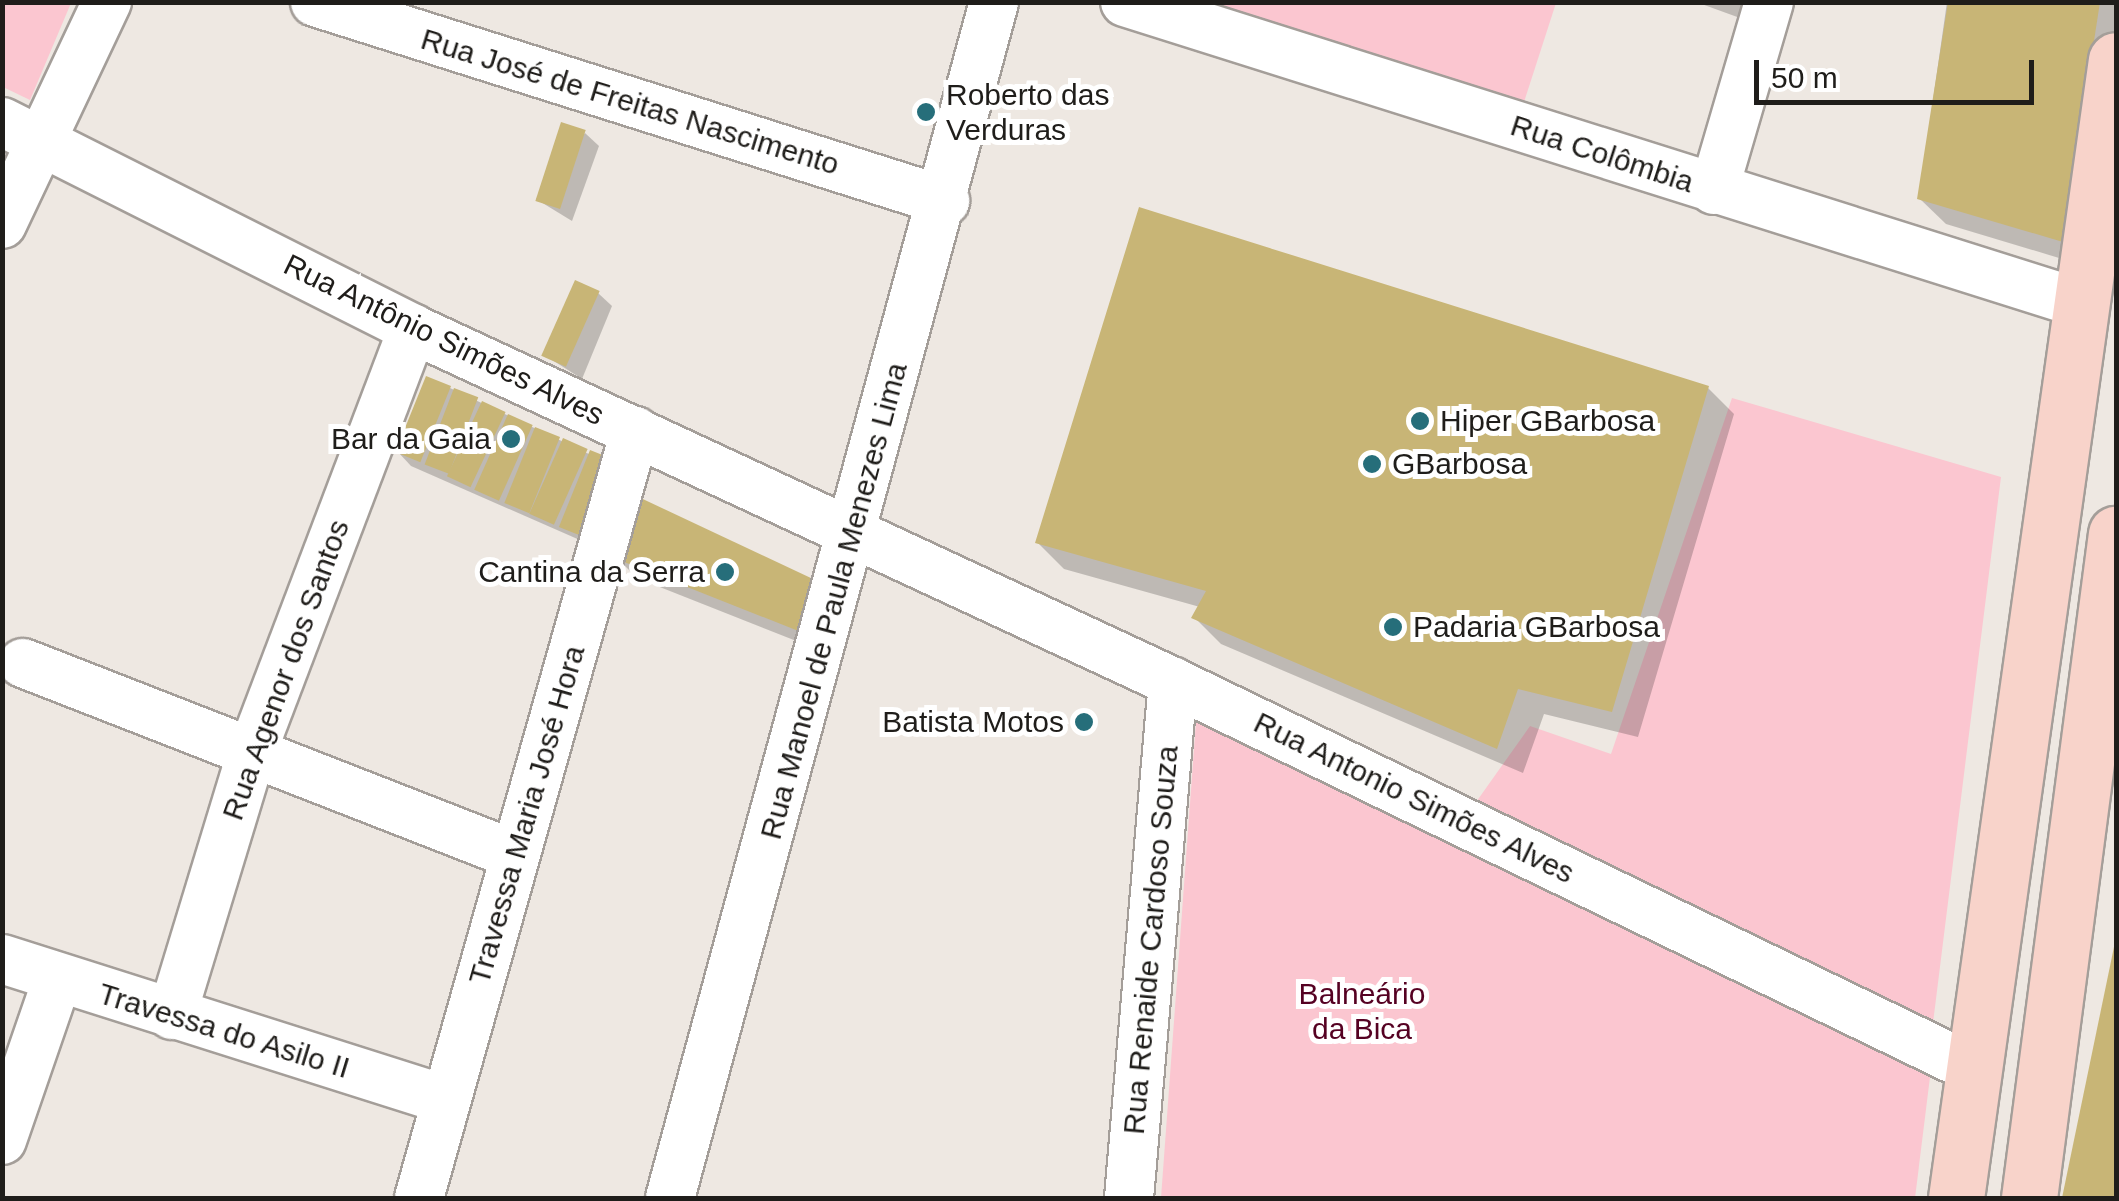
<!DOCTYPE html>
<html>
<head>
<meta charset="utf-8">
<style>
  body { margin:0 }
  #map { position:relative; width:2119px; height:1201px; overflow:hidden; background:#eee8e2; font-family:Helvetica,sans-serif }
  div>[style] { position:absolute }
  .green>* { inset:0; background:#fbc6d0 }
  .shadow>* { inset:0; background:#0003 }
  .building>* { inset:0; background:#c8b576; transform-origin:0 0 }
  .roads { filter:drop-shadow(2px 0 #a49e99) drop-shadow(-2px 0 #a49e99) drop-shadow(0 2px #a49e99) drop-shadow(0 -2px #a49e99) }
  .minor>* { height:48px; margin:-24px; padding:0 24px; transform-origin:24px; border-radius:24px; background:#fff }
  .major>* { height:55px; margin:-27.5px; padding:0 27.5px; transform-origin:27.5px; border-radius:27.5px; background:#f8d3ca }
  .dots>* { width:28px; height:28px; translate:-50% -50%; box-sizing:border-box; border:5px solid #fff; border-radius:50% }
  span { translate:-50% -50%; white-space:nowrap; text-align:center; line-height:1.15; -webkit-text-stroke:10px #fff; paint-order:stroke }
  .poi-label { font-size:30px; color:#1f1d1a }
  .left { translate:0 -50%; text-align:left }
  .right { translate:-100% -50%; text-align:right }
  .street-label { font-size:30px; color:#1f1d1a }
  .park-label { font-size:30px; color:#550122 }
  .frame { position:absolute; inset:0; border:5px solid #1f1d1a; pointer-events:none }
  .scale { position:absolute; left:1754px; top:60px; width:280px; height:45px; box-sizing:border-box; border:5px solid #1f1d1a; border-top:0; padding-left:12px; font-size:30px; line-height:35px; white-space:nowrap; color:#1f1d1a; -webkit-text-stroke:8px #fff; paint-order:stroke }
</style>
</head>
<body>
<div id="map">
  <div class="green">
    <div style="clip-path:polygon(2px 3px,71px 3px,30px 100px,3px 87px)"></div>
    <div style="clip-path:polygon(1209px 3px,1556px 2px,1556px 3px,1524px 102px)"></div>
    <div style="clip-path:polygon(1732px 398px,2001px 477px,1933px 1023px,1474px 805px,1530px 726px,1611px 754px)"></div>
    <div style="clip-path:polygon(1196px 722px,1930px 1077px,1915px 1198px,1161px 1198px)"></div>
  </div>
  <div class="shadow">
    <div style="clip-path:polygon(1696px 2px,1746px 2px,1740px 18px)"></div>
    <div style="clip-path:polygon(1947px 2px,2116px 2px,2116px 85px,2089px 267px,1946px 224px,1919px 198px)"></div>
    <div style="clip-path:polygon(585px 133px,599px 146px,572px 221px,536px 199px)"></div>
    <div style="clip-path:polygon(598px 293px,612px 306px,582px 379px,546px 356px)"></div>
    <div style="clip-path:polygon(450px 388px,591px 455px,598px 548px,411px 466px,398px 452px)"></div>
    <div style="clip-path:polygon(1708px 388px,1734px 414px,1638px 737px,1544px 714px,1523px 773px,1221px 644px,1195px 618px,1200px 607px,1064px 569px,1038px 543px)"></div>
    <div style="clip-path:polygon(632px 497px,837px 657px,637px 578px,616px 557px)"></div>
    <div style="clip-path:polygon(2116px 945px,2116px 1198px,2064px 1198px)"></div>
  </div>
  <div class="building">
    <div style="clip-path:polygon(1948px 2px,2100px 2px,2063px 242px,1917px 199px)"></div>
    <div style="left:561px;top:122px;width:26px;height:83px;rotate:18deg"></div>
    <div style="clip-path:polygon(1139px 207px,1709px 386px,1612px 712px,1518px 689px,1497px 749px,1191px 618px,1206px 591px,1035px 543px)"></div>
    <div style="left:575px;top:280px;width:27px;height:83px;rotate:24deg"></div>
    <div style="left:426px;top:376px;width:27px;height:82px;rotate:22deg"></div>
    <div style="left:454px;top:388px;width:26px;height:82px;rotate:21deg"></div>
    <div style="left:482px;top:401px;width:26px;height:83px;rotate:25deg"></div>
    <div style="left:508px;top:414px;width:27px;height:83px;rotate:24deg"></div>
    <div style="left:535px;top:427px;width:27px;height:82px;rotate:22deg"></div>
    <div style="left:563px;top:438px;width:27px;height:83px;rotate:24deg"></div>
    <div style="left:590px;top:450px;width:27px;height:83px;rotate:22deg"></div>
    <div style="clip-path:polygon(630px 493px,830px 587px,816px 638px,614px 558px)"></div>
    <div style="clip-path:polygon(2115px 942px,2116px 1198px,2062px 1198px)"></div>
  </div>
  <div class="roads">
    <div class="minor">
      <div style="left:315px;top:2px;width:661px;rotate:17.53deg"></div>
      <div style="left:1125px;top:2px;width:1000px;rotate:17.51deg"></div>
      <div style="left:2px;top:122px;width:460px;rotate:26.7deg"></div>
      <div style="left:413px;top:329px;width:838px;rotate:24.91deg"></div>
      <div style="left:1173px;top:682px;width:890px;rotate:25.79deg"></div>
      <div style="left:1714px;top:190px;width:196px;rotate:-73.7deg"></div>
      <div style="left:2px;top:224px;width:246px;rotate:-64.7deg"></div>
      <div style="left:23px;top:663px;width:528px;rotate:21.32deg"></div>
      <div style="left:2px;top:959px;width:466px;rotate:17.6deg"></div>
      <div style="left:172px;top:1015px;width:275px;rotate:-73.1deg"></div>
      <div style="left:252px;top:752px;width:453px;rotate:-69.2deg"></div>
      <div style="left:2px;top:1140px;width:169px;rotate:-71deg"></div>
      <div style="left:419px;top:1198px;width:797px;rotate:-74.27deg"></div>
      <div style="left:670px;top:1198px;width:1239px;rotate:-74.84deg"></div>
      <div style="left:1129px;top:1198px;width:518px;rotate:-85.13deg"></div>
    </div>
    <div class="major">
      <div style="left:1956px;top:1198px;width:1149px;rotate:-82deg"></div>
      <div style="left:2029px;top:1198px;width:670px;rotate:-82.54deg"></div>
    </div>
  </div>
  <div class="dots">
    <div style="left:926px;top:112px;background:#266e7a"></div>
    <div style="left:1420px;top:421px;background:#266e7a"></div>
    <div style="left:511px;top:439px;background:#266e7a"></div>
    <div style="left:1372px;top:464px;background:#266e7a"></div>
    <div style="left:725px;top:572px;background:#266e7a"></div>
    <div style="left:1393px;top:627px;background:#266e7a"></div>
    <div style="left:1084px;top:722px;background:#266e7a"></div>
  </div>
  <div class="poi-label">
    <span class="left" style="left:946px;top:112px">Roberto das<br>Verduras</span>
    <span class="left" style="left:1440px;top:421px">Hiper GBarbosa</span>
    <span class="right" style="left:491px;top:439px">Bar da Gaia</span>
    <span class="left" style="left:1392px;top:464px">GBarbosa</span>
    <span class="right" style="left:705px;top:572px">Cantina da Serra</span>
    <span class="left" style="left:1413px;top:627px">Padaria GBarbosa</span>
    <span class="right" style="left:1064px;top:722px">Batista Motos</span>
  </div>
  <div class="street-label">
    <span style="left:630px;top:102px;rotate:17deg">Rua José de Freitas Nascimento</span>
    <span style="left:1602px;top:154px;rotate:18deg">Rua Colômbia</span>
    <span style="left:444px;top:340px;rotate:26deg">Rua Antônio Simões Alves</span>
    <span style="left:834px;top:601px;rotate:-75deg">Rua Manoel de Paula Menezes Lima</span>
    <span style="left:286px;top:670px;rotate:-70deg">Rua Agenor dos Santos</span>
    <span style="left:1414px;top:798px;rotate:26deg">Rua Antonio Simões Alves</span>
    <span style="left:527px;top:815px;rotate:-74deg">Travessa Maria José Hora</span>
    <span style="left:1151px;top:940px;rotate:-85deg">Rua Renaide Cardoso Souza</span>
    <span style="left:224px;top:1031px;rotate:17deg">Travessa do Asilo II</span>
  </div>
  <div class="park-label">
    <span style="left:1362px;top:1011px">Balneário<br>da Bica</span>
  </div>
  <div class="frame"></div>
  <div class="scale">50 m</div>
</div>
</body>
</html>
